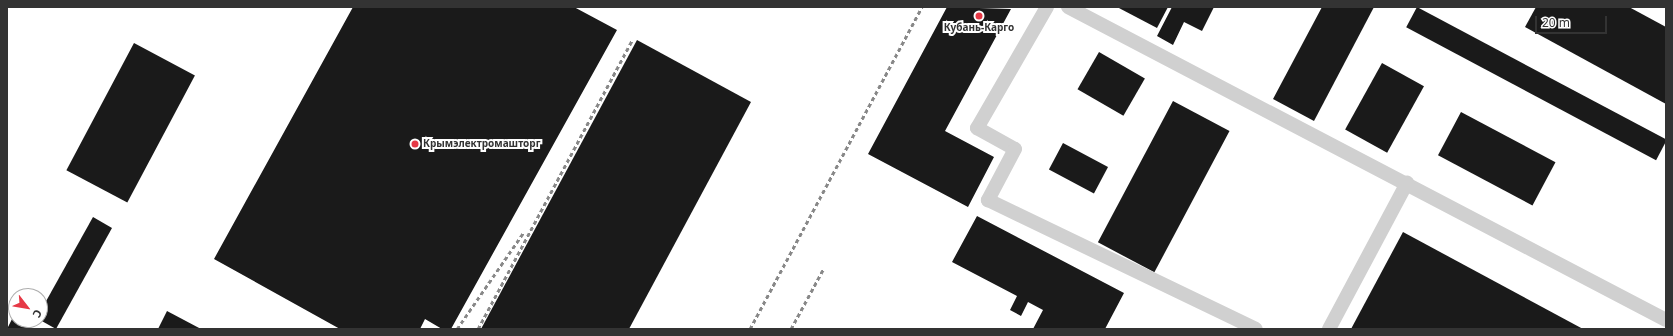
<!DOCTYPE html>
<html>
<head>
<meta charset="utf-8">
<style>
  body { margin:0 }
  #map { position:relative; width:1673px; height:336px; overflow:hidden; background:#fff; font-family:"Noto Sans",sans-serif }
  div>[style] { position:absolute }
  .building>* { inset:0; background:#1a1a1a; transform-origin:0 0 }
  .service>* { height:14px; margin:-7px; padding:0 7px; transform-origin:7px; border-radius:7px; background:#d0d0d0 }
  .rail>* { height:3px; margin-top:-1.5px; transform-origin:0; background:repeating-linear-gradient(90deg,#888 0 4px,transparent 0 7px) }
  .dots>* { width:11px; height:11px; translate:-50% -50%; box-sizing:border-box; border:2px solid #fff; border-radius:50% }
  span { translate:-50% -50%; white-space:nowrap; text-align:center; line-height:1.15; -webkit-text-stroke:4px #fff; paint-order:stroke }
  .poi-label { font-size:10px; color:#333; font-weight:700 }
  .left { translate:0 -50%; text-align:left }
  .frame { position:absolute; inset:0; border:8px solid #333; pointer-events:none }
  .north { position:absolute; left:8px; top:288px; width:40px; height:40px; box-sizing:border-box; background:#fff; border:1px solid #adadad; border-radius:50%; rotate:121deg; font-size:11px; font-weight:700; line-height:16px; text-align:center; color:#333 }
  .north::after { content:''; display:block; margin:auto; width:14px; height:18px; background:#e63946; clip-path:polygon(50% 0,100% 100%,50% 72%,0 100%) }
  .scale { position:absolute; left:1535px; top:16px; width:72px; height:18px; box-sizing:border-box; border:2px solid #333; border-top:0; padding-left:5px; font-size:12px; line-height:14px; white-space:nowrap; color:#333; -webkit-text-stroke:3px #fff; paint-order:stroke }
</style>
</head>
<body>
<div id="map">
  <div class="building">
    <div style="clip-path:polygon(353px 7px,574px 7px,617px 30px,451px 329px,442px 329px,425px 319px,420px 329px,340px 329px,214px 259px)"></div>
    <div style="clip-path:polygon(947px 7px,1011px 9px,945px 131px,994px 157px,968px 207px,868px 154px)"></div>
    <div style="clip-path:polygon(1117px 7px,1168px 7px,1157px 28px)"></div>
    <div style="clip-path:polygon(1172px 7px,1214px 7px,1202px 31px,1184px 22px,1173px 45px,1157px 36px)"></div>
    <div style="clip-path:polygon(1322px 7px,1374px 7px,1314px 121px,1273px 99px)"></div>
    <div style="left:1417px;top:7px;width:283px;height:23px;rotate:28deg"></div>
    <div style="clip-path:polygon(1536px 7px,1629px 7px,1666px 27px,1666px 104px,1525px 27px)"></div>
    <div style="clip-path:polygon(637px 40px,751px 102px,629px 329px,481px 329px)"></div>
    <div style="left:134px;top:43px;width:69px;height:144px;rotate:28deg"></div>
    <div style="left:1099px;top:52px;width:53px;height:43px;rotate:30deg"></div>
    <div style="left:1382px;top:63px;width:48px;height:76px;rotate:29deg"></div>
    <div style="left:1173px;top:101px;width:64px;height:160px;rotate:28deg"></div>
    <div style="left:1461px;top:112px;width:107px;height:49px;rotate:28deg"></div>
    <div style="left:1063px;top:143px;width:51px;height:30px;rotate:28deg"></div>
    <div style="clip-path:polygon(977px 216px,1124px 293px,1105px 329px,1033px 329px,1043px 310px,1028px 302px,1021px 316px,1010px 310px,1017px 296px,952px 262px)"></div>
    <div style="clip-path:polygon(93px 217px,112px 228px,56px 329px,40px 320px,40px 312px)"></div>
    <div style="clip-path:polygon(1403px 232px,1583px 329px,1351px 329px)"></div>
    <div style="clip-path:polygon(167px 311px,201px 329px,158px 329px)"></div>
    <div style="clip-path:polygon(13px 317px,16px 320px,34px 329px,7px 329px)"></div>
  </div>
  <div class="service">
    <div style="left:1047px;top:7px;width:140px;rotate:120deg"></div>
    <div style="left:977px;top:128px;width:43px;rotate:28.9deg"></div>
    <div style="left:1015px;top:149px;width:58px;rotate:117.9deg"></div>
    <div style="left:988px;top:200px;width:297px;rotate:25.7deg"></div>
    <div style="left:1068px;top:7px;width:675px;rotate:27.63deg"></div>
    <div style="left:1329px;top:329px;width:166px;rotate:-61.9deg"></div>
  </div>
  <div class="rail">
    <div style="left:457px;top:329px;width:118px;rotate:-55.4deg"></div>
    <div style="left:478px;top:329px;width:327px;rotate:-61.9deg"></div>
    <div style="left:750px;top:329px;width:365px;rotate:-61.9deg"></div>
    <div style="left:791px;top:329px;width:69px;rotate:-61.6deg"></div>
  </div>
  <div class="dots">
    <div style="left:979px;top:16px;background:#e63946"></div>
    <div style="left:415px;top:144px;background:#e63946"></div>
  </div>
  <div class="poi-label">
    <span style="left:979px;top:28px">Кубань-Карго</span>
    <span class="left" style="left:423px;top:144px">Крымэлектромашторг</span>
  </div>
  <div class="frame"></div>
  <div class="north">С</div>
  <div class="scale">20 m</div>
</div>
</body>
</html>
